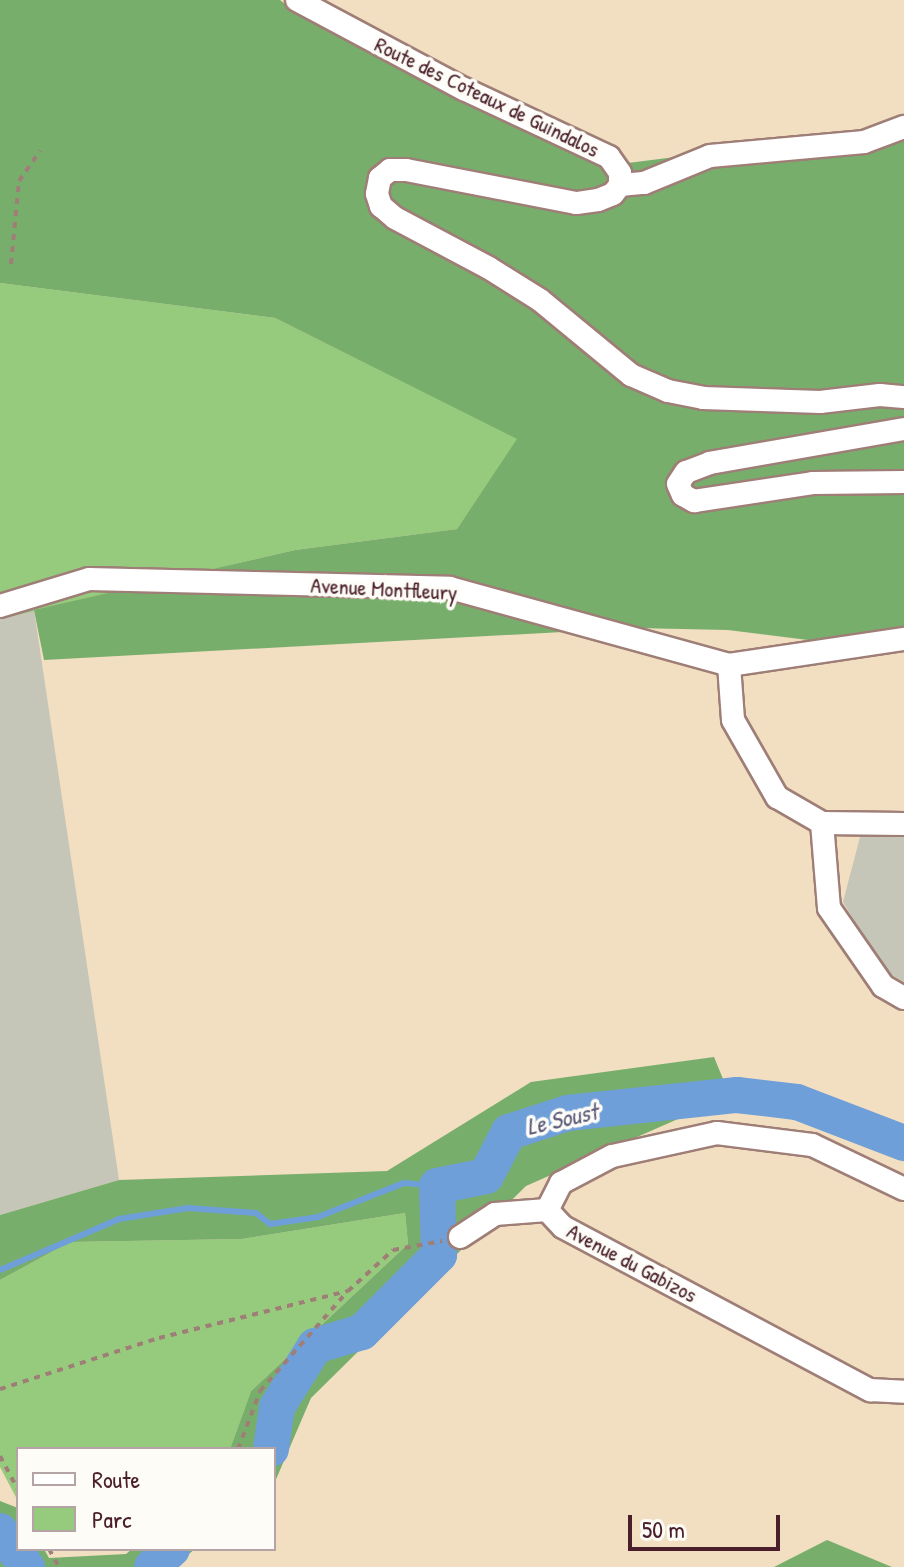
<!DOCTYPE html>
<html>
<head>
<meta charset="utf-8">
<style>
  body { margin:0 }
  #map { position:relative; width:904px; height:1567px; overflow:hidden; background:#f2dec1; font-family:"Patrick Hand",sans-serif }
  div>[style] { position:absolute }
  .industrial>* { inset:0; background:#c5c5b8 }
  .green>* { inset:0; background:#96ca7c }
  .forest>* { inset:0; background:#78ae6c }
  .stream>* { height:6px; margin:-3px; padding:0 3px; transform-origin:3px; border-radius:3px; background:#6e9fd8 }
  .river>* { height:36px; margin:-18px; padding:0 18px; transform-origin:18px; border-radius:18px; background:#6e9fd8 }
  .path>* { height:4px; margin-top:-2px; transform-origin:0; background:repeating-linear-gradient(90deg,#9e7e76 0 6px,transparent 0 12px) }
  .roads { filter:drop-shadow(2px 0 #9e7e76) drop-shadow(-2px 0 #9e7e76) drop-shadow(0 2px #9e7e76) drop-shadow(0 -2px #9e7e76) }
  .minor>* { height:22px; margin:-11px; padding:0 11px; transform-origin:11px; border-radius:11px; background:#fff }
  span { translate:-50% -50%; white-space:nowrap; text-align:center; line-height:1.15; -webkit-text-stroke:7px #fdfcf7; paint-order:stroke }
  .street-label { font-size:22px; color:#4a1f2b }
  .water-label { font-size:24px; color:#5a5979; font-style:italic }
  .legend { position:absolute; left:16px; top:1447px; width:260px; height:104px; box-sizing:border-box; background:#fdfcf7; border:2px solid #b5a4a5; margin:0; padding:10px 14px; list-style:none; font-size:24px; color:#4a1f2b }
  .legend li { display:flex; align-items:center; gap:16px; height:40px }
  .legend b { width:40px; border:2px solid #b5a4a5 }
  .scale { position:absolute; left:628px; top:1515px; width:152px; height:36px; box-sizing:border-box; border:4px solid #4a1f2b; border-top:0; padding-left:10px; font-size:24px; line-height:28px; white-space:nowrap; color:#4a1f2b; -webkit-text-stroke:6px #fdfcf7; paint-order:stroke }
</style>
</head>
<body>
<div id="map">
  <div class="industrial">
    <div style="clip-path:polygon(34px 610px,119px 1180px,0 1215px,0 619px)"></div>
    <div style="clip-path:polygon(860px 837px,904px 837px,904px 982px,885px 971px,843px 902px)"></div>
  </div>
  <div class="green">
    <div style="clip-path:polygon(0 283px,275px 318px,518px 439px,457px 529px,295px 550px,0 619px)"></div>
    <div style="clip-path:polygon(405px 1213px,408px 1244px,251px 1391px,230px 1449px,18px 1449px,18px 1501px,0 1467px,0 1280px,70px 1242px,242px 1239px)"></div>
  </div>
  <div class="forest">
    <div style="clip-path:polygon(0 0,280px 0,294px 11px,620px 164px,904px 128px,904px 641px,864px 647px,728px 630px,635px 628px,44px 660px,34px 610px,295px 550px,457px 529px,517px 439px,275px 318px,0 283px)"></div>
    <div style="clip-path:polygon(714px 1057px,730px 1096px,526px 1186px,311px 1398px,274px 1484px,274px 1449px,230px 1449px,251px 1391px,408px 1244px,405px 1213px,242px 1239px,70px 1242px,0 1280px,0 1215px,119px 1180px,387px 1171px,531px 1082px)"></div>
    <div style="clip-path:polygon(0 1501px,18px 1508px,18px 1549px,44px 1549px,49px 1558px,126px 1554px,132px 1549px,195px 1549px,173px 1567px,0 1567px)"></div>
    <div style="clip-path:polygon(827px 1540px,892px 1567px,774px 1567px)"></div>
  </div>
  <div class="stream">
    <div style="left:0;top:1270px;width:129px;rotate:-23.2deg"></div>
    <div style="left:119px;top:1219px;width:70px;rotate:-9.1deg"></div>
    <div style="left:188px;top:1208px;width:68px;rotate:4.2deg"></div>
    <div style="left:256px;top:1213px;width:18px;rotate:38deg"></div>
    <div style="left:270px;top:1224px;width:49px;rotate:-8.3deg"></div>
    <div style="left:318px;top:1217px;width:92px;rotate:-21.6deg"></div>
    <div style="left:404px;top:1183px;width:33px;rotate:5deg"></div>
  </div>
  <div class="river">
    <div style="left:271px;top:1449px;width:42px;rotate:-81.9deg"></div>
    <div style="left:277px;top:1407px;width:72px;rotate:-58.1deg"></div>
    <div style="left:315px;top:1346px;width:49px;rotate:-16.6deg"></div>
    <div style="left:362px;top:1332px;width:109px;rotate:-45deg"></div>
    <div style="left:439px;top:1255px;width:69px;rotate:-91.7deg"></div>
    <div style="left:437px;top:1186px;width:50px;rotate:-11.5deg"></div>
    <div style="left:486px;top:1176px;width:50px;rotate:-62.4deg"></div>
    <div style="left:509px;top:1132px;width:62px;rotate:-17.9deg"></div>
    <div style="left:568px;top:1113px;width:170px;rotate:-6.1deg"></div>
    <div style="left:737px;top:1095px;width:60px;rotate:6.7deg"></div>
    <div style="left:797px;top:1102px;width:115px;rotate:21deg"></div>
    <div style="left:0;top:1531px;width:45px;rotate:53.1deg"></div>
    <div style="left:152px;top:1567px;width:27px;rotate:-42deg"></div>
  </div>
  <div class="path">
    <div style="left:11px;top:264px;width:83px;rotate:-84.5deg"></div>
    <div style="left:19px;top:181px;width:37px;rotate:-55deg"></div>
    <div style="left:0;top:1389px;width:167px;rotate:-17.8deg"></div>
    <div style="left:159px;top:1338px;width:195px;rotate:-14deg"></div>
    <div style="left:348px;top:1291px;width:61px;rotate:-42.3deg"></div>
    <div style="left:393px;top:1250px;width:50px;rotate:-10.4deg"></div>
    <div style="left:238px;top:1449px;width:62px;rotate:-69.2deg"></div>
    <div style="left:260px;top:1391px;width:132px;rotate:-48.7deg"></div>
    <div style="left:0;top:1456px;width:38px;rotate:62deg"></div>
    <div style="left:49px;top:1549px;width:21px;rotate:61deg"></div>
  </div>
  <div class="roads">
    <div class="minor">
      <div style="left:297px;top:0;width:189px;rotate:28.1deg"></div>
      <div style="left:464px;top:89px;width:160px;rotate:25.1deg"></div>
      <div style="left:609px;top:157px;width:19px;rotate:55deg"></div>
      <div style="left:620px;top:173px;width:12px;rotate:90deg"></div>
      <div style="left:620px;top:185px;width:11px;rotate:128deg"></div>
      <div style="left:613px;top:194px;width:16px;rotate:158deg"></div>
      <div style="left:598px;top:200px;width:22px;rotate:172deg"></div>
      <div style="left:576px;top:203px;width:173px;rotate:-169deg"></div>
      <div style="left:406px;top:170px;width:16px;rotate:180deg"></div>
      <div style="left:390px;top:170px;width:13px;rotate:141deg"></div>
      <div style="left:380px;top:178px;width:16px;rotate:101deg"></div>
      <div style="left:377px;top:194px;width:13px;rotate:72deg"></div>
      <div style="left:381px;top:206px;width:18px;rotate:41deg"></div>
      <div style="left:395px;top:218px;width:106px;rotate:28deg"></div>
      <div style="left:489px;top:268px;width:60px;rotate:32.1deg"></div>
      <div style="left:540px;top:300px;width:118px;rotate:39.5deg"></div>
      <div style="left:631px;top:375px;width:40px;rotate:23.4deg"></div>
      <div style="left:668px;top:391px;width:36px;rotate:11deg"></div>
      <div style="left:703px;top:398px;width:117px;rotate:2deg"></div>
      <div style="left:820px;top:402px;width:60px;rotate:-6.7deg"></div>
      <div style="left:880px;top:395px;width:24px;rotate:5deg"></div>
      <div style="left:620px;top:185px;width:24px;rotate:-5deg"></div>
      <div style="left:644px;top:183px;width:71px;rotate:-22.2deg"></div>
      <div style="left:710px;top:156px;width:155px;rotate:-5.2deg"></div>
      <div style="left:864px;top:142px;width:43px;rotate:-20.6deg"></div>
      <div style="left:904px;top:429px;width:197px;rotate:170.1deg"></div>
      <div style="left:710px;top:463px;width:26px;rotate:159deg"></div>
      <div style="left:686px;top:472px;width:14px;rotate:124deg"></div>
      <div style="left:678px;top:484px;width:12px;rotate:66deg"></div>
      <div style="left:683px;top:495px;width:13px;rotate:29deg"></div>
      <div style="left:694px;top:501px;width:120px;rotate:-8.6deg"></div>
      <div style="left:813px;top:483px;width:91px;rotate:-0.6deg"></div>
      <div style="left:0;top:606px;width:93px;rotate:-16.9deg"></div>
      <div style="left:89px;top:579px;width:361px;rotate:1.4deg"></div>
      <div style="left:450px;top:588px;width:289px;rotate:15.4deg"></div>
      <div style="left:729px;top:665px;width:177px;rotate:-8.5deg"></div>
      <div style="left:729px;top:665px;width:55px;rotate:85.8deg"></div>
      <div style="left:733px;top:720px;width:89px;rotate:60.3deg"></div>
      <div style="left:777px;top:797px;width:52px;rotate:30deg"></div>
      <div style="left:822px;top:823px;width:82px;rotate:0.7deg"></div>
      <div style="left:822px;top:823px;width:85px;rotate:85.3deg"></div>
      <div style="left:829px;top:908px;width:95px;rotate:55.3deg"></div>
      <div style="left:883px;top:986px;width:24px;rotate:30deg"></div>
      <div style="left:904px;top:1189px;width:102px;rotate:-154.4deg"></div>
      <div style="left:812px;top:1145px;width:96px;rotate:-172.8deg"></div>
      <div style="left:717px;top:1133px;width:107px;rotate:167.6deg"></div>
      <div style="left:612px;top:1156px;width:58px;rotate:152.1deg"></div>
      <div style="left:561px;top:1183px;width:30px;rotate:117deg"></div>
      <div style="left:547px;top:1210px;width:23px;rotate:47deg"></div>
      <div style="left:563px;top:1227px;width:348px;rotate:28deg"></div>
      <div style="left:870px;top:1390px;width:34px;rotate:3deg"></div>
      <div style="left:460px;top:1237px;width:42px;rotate:-33.3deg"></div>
      <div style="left:495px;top:1214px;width:52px;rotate:-4.4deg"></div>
    </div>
  </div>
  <div class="street-label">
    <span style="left:487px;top:97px;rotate:26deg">Route des Coteaux de Guindalos</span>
    <span style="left:384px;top:589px;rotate:3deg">Avenue Montfleury</span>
    <span style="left:632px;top:1263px;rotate:28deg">Avenue du Gabizos</span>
  </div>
  <div class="water-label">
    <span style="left:562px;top:1119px;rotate:-13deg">Le Soust</span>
  </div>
  <ul class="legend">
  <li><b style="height:10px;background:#fff"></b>Route</li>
  <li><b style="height:22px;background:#96ca7c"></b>Parc</li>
  </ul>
  <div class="scale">50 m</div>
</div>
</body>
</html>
